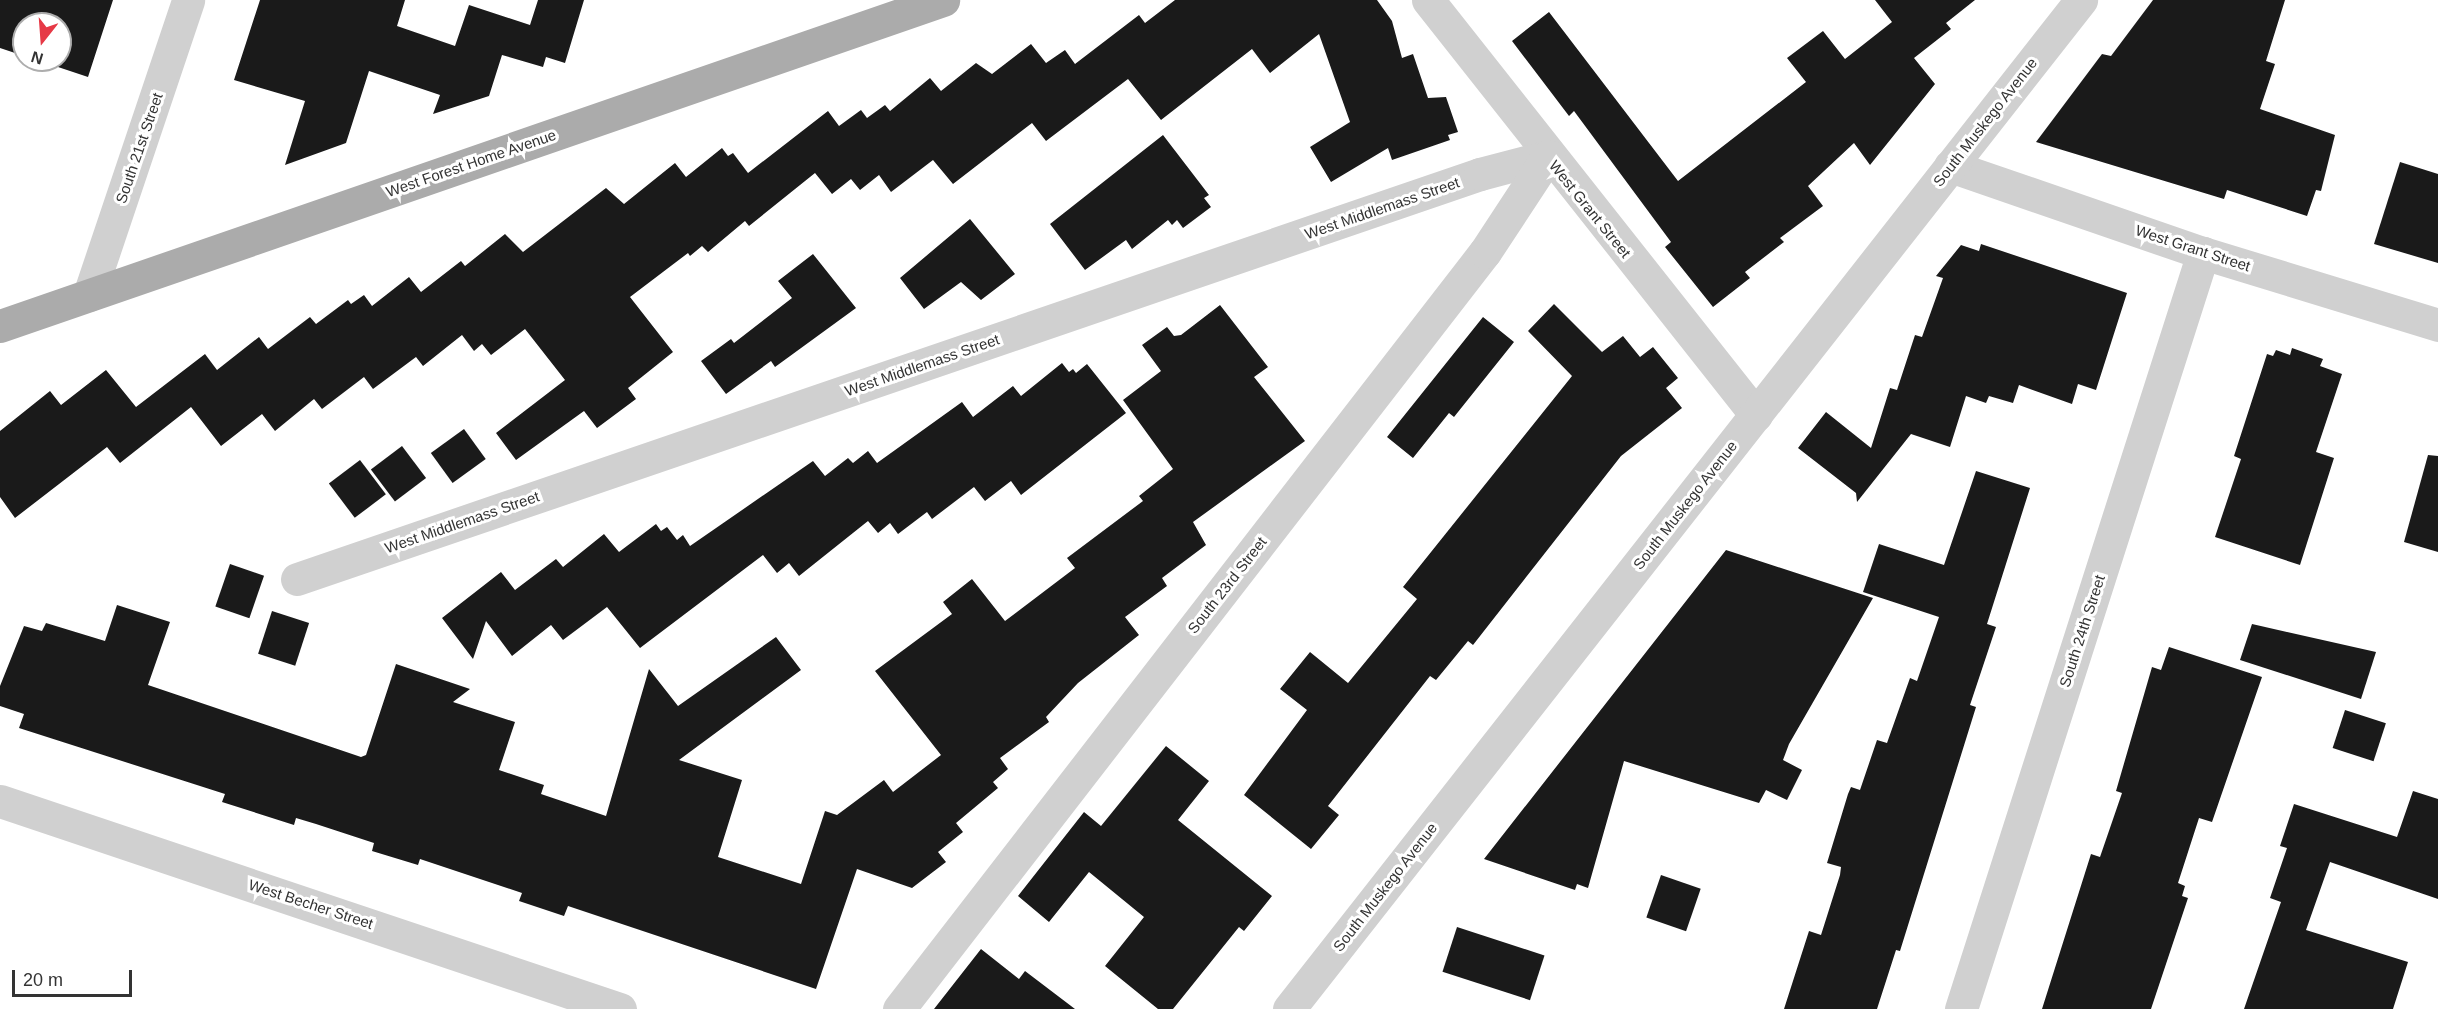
<!DOCTYPE html>
<html>
<head>
<meta charset="utf-8">
<style>
  body { margin:0 }
  #map { position:relative; width:2438px; height:1009px; overflow:hidden; background:#fff; font-family:Helvetica,sans-serif }
  div>[style] { position:absolute }
  .building>* { inset:0; background:#1a1a1a; transform-origin:0 0 }
  .minor>* { height:33px; margin:-16.5px; padding:0 16.5px; transform-origin:16.5px; border-radius:16.5px; background:#d0d0d0 }
  .major>* { height:33px; margin:-16.5px; padding:0 16.5px; transform-origin:16.5px; border-radius:16.5px; background:#ababab }
  span { translate:-50% -50%; white-space:nowrap; text-align:center; line-height:1.15; -webkit-text-stroke:6px #fff; paint-order:stroke }
  .street-label { font-size:15px; color:#333 }
  .north { position:absolute; left:12px; top:12px; width:60px; height:60px; box-sizing:border-box; background:#fff; border:2px solid #adadad; border-radius:50%; rotate:197deg; font-size:16px; font-weight:700; line-height:24px; text-align:center; color:#333 }
  .north::after { content:''; display:block; margin:auto; width:21px; height:27px; background:#e63946; clip-path:polygon(50% 0,100% 100%,50% 72%,0 100%) }
  .scale { position:absolute; left:12px; top:970px; width:120px; height:27px; box-sizing:border-box; border:3px solid #333; border-top:0; padding-left:8px; font-size:18px; line-height:21px; white-space:nowrap; color:#333; -webkit-text-stroke:4px #fff; paint-order:stroke }
</style>
</head>
<body>
<div id="map">
  <div class="building">
    <div style="clip-path:polygon(0 0,113px 0,88px 77px,37px 60px,60px 60px,60px 24px,24px 24px,24px 56px,0 48px)"></div>
    <div style="clip-path:polygon(260px 0,405px 0,397px 26px,455px 46px,469px 5px,530px 25px,538px 0,584px 0,565px 63px,546px 57px,543px 67px,502px 55px,489px 96px,433px 114px,440px 95px,369px 71px,346px 143px,285px 165px,305px 101px,234px 80px)"></div>
    <div style="clip-path:polygon(1175px 0,1377px 0,1392px 21px,1402px 58px,1413px 54px,1428px 98px,1446px 97px,1458px 132px,1448px 135px,1450px 140px,1392px 160px,1388px 148px,1331px 182px,1310px 147px,1350px 122px,1319px 34px,1270px 73px,1252px 49px,1161px 120px,1128px 79px,1046px 141px,1032px 123px,953px 184px,933px 160px,891px 192px,879px 175px,860px 190px,851px 179px,832px 194px,815px 173px,749px 226px,745px 221px,708px 252px,702px 246px,690px 256px,688px 253px,630px 297px,673px 352px,628px 388px,636px 399px,597px 428px,584px 411px,516px 460px,496px 433px,565px 380px,525px 329px,491px 355px,482px 344px,474px 351px,462px 335px,423px 366px,416px 357px,373px 389px,364px 377px,322px 409px,314px 399px,275px 431px,262px 414px,221px 446px,191px 407px,120px 463px,107px 447px,15px 518px,0 497px,0 431px,50px 391px,61px 405px,106px 370px,136px 407px,205px 354px,217px 370px,259px 337px,268px 349px,310px 317px,316px 324px,348px 300px,351px 304px,364px 295px,372px 306px,409px 277px,421px 292px,461px 261px,465px 266px,505px 234px,523px 252px,606px 188px,624px 204px,675px 163px,686px 177px,722px 148px,728px 156px,733px 153px,748px 173px,828px 111px,839px 126px,861px 110px,867px 118px,885px 105px,890px 111px,930px 78px,941px 91px,976px 63px,992px 74px,1031px 44px,1046px 63px,1065px 50px,1075px 64px,1139px 15px,1145px 23px)"></div>
    <div style="clip-path:polygon(1875px 0,1975px 0,1946px 23px,1951px 29px,1914px 58px,1935px 84px,1870px 165px,1854px 143px,1808px 186px,1823px 206px,1780px 238px,1784px 242px,1745px 272px,1750px 278px,1713px 307px,1665px 247px,1671px 242px,1574px 111px,1569px 116px,1512px 41px,1549px 12px,1678px 181px,1806px 82px,1787px 58px,1823px 31px,1845px 59px,1892px 22px)"></div>
    <div style="clip-path:polygon(2153px 0,2285px 0,2266px 61px,2275px 64px,2260px 109px,2335px 135px,2321px 191px,2316px 190px,2307px 216px,2227px 190px,2224px 199px,2036px 142px,2102px 54px,2111px 56px)"></div>
    <div style="clip-path:polygon(1163px 135px,1209px 195px,1204px 198px,1211px 207px,1183px 228px,1177px 220px,1172px 225px,1168px 220px,1132px 249px,1126px 240px,1085px 270px,1050px 224px)"></div>
    <div style="clip-path:polygon(2400px 162px,2438px 174px,2438px 263px,2374px 244px)"></div>
    <div style="clip-path:polygon(970px 219px,1015px 274px,981px 300px,961px 282px,924px 309px,900px 278px)"></div>
    <div style="clip-path:polygon(1981px 244px,2127px 293px,2096px 390px,2078px 384px,2072px 404px,2019px 385px,2013px 403px,1989px 396px,1986px 403px,1966px 396px,1950px 447px,1911px 434px,1857px 502px,1856px 493px,1798px 448px,1826px 412px,1871px 448px,1890px 388px,1897px 390px,1915px 335px,1922px 337px,1943px 278px,1936px 276px,1961px 245px,1979px 251px)"></div>
    <div style="clip-path:polygon(813px 254px,856px 308px,775px 367px,771px 361px,726px 394px,701px 361px,731px 339px,734px 343px,792px 298px,778px 281px)"></div>
    <div style="clip-path:polygon(1554px 304px,1602px 352px,1623px 336px,1640px 357px,1653px 347px,1678px 378px,1666px 388px,1682px 408px,1621px 456px,1473px 645px,1468px 641px,1436px 680px,1430px 676px,1328px 806px,1339px 815px,1311px 849px,1244px 795px,1307px 710px,1280px 689px,1310px 652px,1348px 683px,1417px 599px,1403px 587px,1572px 376px,1528px 331px)"></div>
    <div style="clip-path:polygon(1220px 305px,1268px 367px,1254px 377px,1305px 441px,1193px 522px,1206px 545px,1162px 578px,1167px 586px,1125px 617px,1139px 635px,1078px 683px,1046px 717px,1049px 722px,1000px 758px,1008px 769px,993px 782px,998px 788px,956px 823px,963px 832px,938px 852px,946px 862px,912px 888px,857px 869px,816px 989px,568px 906px,564px 916px,519px 901px,522px 893px,420px 859px,418px 865px,372px 851px,374px 843px,316px 824px,296px 818px,294px 825px,222px 802px,225px 794px,19px 728px,24px 714px,0 706px,0 686px,24px 626px,42px 631px,46px 623px,105px 641px,117px 605px,170px 622px,148px 685px,361px 757px,366px 755px,396px 664px,470px 689px,453px 702px,515px 722px,499px 770px,544px 785px,541px 794px,606px 816px,649px 669px,678px 706px,776px 637px,801px 670px,679px 760px,742px 780px,718px 857px,801px 884px,825px 811px,837px 815px,884px 780px,893px 792px,941px 755px,875px 671px,952px 614px,943px 602px,972px 579px,1005px 621px,1075px 568px,1067px 558px,1143px 501px,1139px 496px,1173px 469px,1123px 400px,1161px 371px,1142px 345px,1167px 327px,1174px 336px,1181px 335px)"></div>
    <div style="clip-path:polygon(1483px 317px,1514px 342px,1454px 417px,1449px 413px,1413px 458px,1387px 437px)"></div>
    <div style="clip-path:polygon(2292px 348px,2323px 359px,2320px 366px,2342px 374px,2316px 452px,2334px 458px,2300px 565px,2215px 537px,2241px 459px,2234px 456px,2267px 354px,2273px 356px,2276px 350px,2290px 355px)"></div>
    <div style="clip-path:polygon(1062px 363px,1069px 372px,1073px 369px,1076px 373px,1087px 364px,1126px 413px,1021px 495px,1011px 481px,985px 501px,974px 487px,932px 519px,927px 512px,898px 534px,890px 523px,878px 533px,868px 521px,799px 576px,789px 563px,777px 573px,763px 555px,640px 648px,607px 607px,563px 640px,551px 625px,512px 656px,486px 621px,473px 659px,442px 618px,501px 572px,515px 590px,556px 559px,563px 567px,604px 534px,619px 552px,656px 524px,661px 531px,667px 527px,677px 540px,683px 535px,690px 546px,813px 461px,825px 476px,848px 458px,853px 463px,868px 451px,877px 463px,962px 402px,973px 417px,1013px 386px,1021px 396px)"></div>
    <div style="left:464px;top:429px;width:37px;height:41px;rotate:54deg"></div>
    <div style="left:402px;top:446px;width:40px;height:39px;rotate:53deg"></div>
    <div style="clip-path:polygon(2428px 455px,2438px 456px,2438px 552px,2404px 542px)"></div>
    <div style="left:360px;top:460px;width:43px;height:39px;rotate:53deg"></div>
    <div style="clip-path:polygon(1976px 471px,2030px 488px,1987px 624px,1996px 627px,1970px 705px,1976px 707px,1900px 951px,1896px 950px,1877px 1009px,1784px 1009px,1809px 931px,1821px 935px,1840px 875px,1841px 867px,1827px 863px,1848px 794px,1851px 787px,1860px 790px,1877px 740px,1887px 743px,1910px 678px,1917px 681px,1939px 617px,1863px 592px,1879px 544px,1944px 565px)"></div>
    <div style="clip-path:polygon(1726px 550px,1873px 598px,1789px 744px,1783px 760px,1802px 770px,1787px 800px,1766px 790px,1759px 803px,1624px 761px,1588px 888px,1577px 884px,1575px 890px,1484px 859px)"></div>
    <div style="left:230px;top:564px;width:36px;height:45px;rotate:19deg"></div>
    <div style="left:272px;top:611px;width:39px;height:45px;rotate:18deg"></div>
    <div style="clip-path:polygon(2252px 624px,2376px 652px,2361px 699px,2240px 660px)"></div>
    <div style="clip-path:polygon(2169px 647px,2262px 677px,2212px 822px,2199px 818px,2178px 883px,2185px 886px,2182px 896px,2188px 898px,2151px 1009px,2042px 1009px,2091px 854px,2100px 857px,2122px 793px,2116px 791px,2152px 667px,2161px 670px)"></div>
    <div style="left:2345px;top:710px;width:43px;height:40px;rotate:18deg"></div>
    <div style="clip-path:polygon(1166px 746px,1209px 781px,1178px 820px,1272px 896px,1244px 931px,1239px 927px,1173px 1009px,1158px 1009px,1105px 966px,1144px 917px,1089px 872px,1049px 922px,1018px 896px,1084px 812px,1101px 826px)"></div>
    <div style="clip-path:polygon(2413px 791px,2438px 799px,2438px 899px,2330px 862px,2306px 930px,2408px 962px,2393px 1009px,2244px 1009px,2281px 902px,2270px 898px,2287px 848px,2280px 846px,2294px 804px,2397px 837px)"></div>
    <div style="left:1661px;top:875px;width:42px;height:45px;rotate:19deg"></div>
    <div style="left:1457px;top:927px;width:92px;height:47px;rotate:18deg"></div>
    <div style="clip-path:polygon(981px 949px,1019px 979px,1025px 971px,1075px 1009px,934px 1009px)"></div>
  </div>
  <div class="minor">
    <div style="left:1428px;top:0;width:529px;rotate:51.68deg"></div>
    <div style="left:1950px;top:166px;width:268px;rotate:19deg"></div>
    <div style="left:2203px;top:253px;width:246px;rotate:17deg"></div>
    <div style="left:89px;top:295px;width:311px;rotate:-71.4deg"></div>
    <div style="left:297px;top:579px;width:1250px;rotate:-18.9deg"></div>
    <div style="left:1480px;top:174px;width:70px;rotate:-14.8deg"></div>
    <div style="left:0;top:801px;width:654px;rotate:18.55deg"></div>
    <div style="left:899px;top:1009px;width:957px;rotate:-52.26deg"></div>
    <div style="left:1485px;top:252px;width:115px;rotate:-56.7deg"></div>
    <div style="left:1289px;top:1009px;width:1283px;rotate:-51.87deg"></div>
    <div style="left:1961px;top:1009px;width:794px;rotate:-72.25deg"></div>
  </div>
  <div class="major">
    <div style="left:0;top:326px;width:998px;rotate:-19.07deg"></div>
  </div>
  <div class="street-label">
    <span style="left:1985px;top:122px;rotate:-52deg">South Muskego Avenue</span>
    <span style="left:139px;top:148px;rotate:-71deg">South 21st Street</span>
    <span style="left:471px;top:163px;rotate:-19deg">West Forest Home Avenue</span>
    <span style="left:1382px;top:208px;rotate:-19deg">West Middlemass Street</span>
    <span style="left:1590px;top:209px;rotate:51deg">West Grant Street</span>
    <span style="left:2193px;top:248px;rotate:18deg">West Grant Street</span>
    <span style="left:922px;top:365px;rotate:-19deg">West Middlemass Street</span>
    <span style="left:1685px;top:505px;rotate:-52deg">South Muskego Avenue</span>
    <span style="left:462px;top:522px;rotate:-19deg">West Middlemass Street</span>
    <span style="left:1227px;top:585px;rotate:-52deg">South 23rd Street</span>
    <span style="left:2082px;top:631px;rotate:-72deg">South 24th Street</span>
    <span style="left:1385px;top:887px;rotate:-52deg">South Muskego Avenue</span>
    <span style="left:311px;top:904px;rotate:18deg">West Becher Street</span>
  </div>
  <div class="north">N</div>
  <div class="scale">20 m</div>
</div>
</body>
</html>
